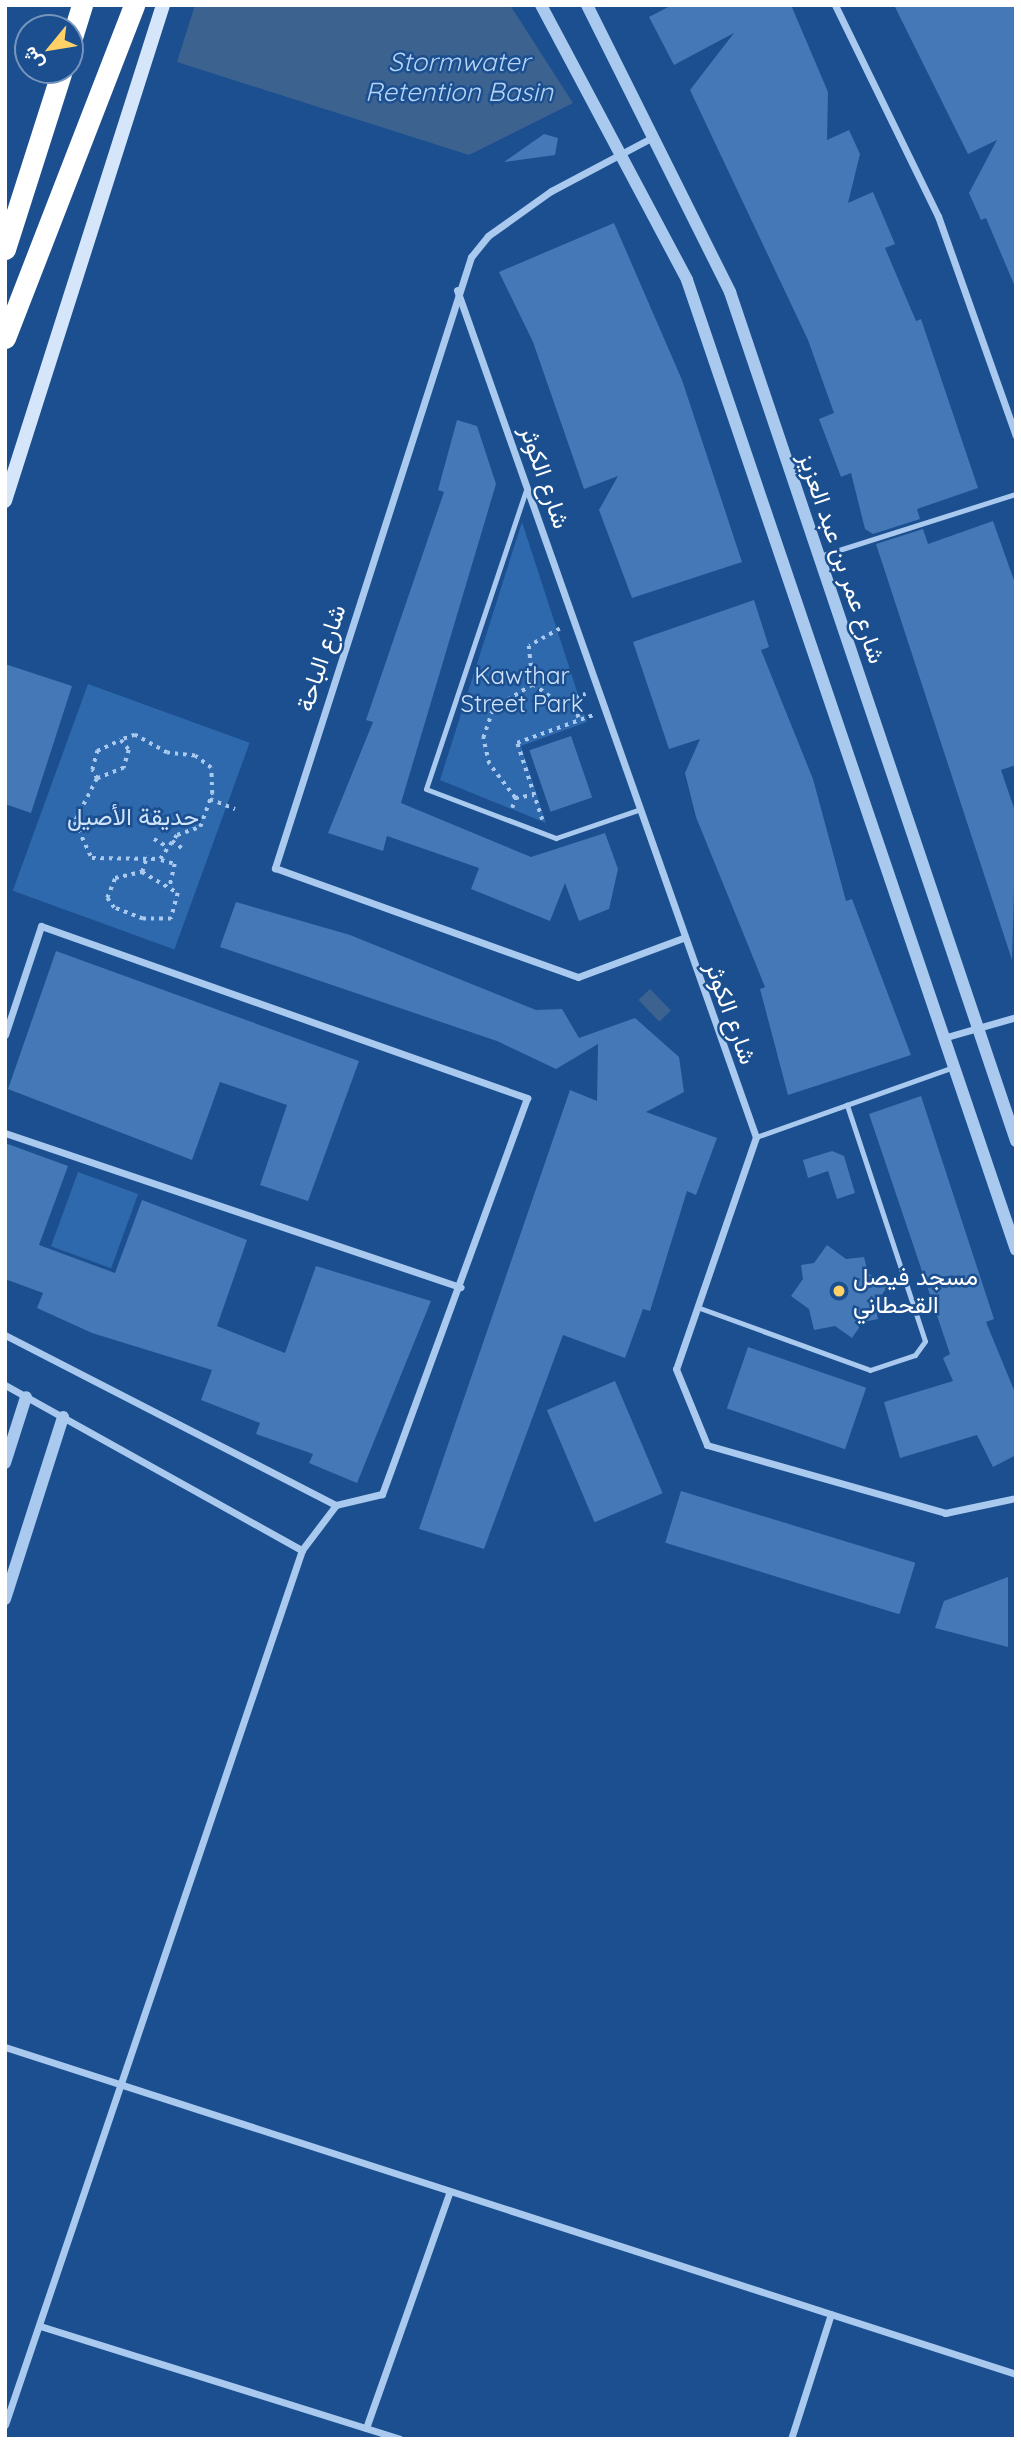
<!DOCTYPE html>
<html>
<head>
<meta charset="utf-8">
<style>
  body { margin:0 }
  #map { position:relative; width:1021px; height:2444px; overflow:hidden; background:#1b4f8f; font-family:Quicksand,Vazirmatn,sans-serif }
  div>[style] { position:absolute }
  .green>* { inset:0; background:#2e69ad; transform-origin:0 0 }
  .water>* { inset:0; background:#3c6290; transform-origin:0 0 }
  .building>* { inset:0; background:#4478b7; transform-origin:0 0 }
  .path>* { height:3.5px; margin-top:-1.75px; transform-origin:0; background:repeating-linear-gradient(90deg,#a9c9ee 0 3.5px,transparent 0 8.5px) }
  .service>* { height:5px; margin:-2.5px; padding:0 2.5px; transform-origin:2.5px; border-radius:2.5px; background:#a9c9ee }
  .minor>* { height:7px; margin:-3.5px; padding:0 3.5px; transform-origin:3.5px; border-radius:3.5px; background:#a9c9ee }
  .tertiary>* { height:12px; margin:-6px; padding:0 6px; transform-origin:6px; border-radius:6px; background:#a9c9ee }
  .secondary>* { height:14px; margin:-7px; padding:0 7px; transform-origin:7px; border-radius:7px; background:#d6e6fa }
  .motorway>* { height:21px; margin:-10.5px; padding:0 10.5px; transform-origin:10.5px; border-radius:10.5px; background:#fff }
  .dots>* { width:19px; height:19px; translate:-50% -50%; box-sizing:border-box; border:4px solid #1b4f8f; border-radius:50% }
  span { translate:-50% -50%; white-space:nowrap; text-align:center; line-height:1.15; -webkit-text-stroke:5px #1b4f8f; paint-order:stroke }
  .street-label { font-size:24px; color:#fff }
  .park-label { font-size:24px; color:#cfe3fa }
  .poi-label { font-size:24px; color:#fff }
  .left { translate:0 -50%; text-align:left }
  .water-label { font-size:26px; color:#b5d3f5; font-style:italic }
  .frame { position:absolute; inset:0; border:7px solid #fff; pointer-events:none }
  .north { position:absolute; left:14px; top:14px; width:70px; height:70px; box-sizing:border-box; background:#1b4f8f; border:2px solid #7695bc; border-radius:50%; rotate:240deg; font-size:19px; font-weight:700; line-height:28px; text-align:center; color:#fff }
  .north::after { content:''; display:block; margin:auto; width:24px; height:32px; background:#ffd166; clip-path:polygon(50% 0,100% 100%,50% 72%,0 100%) }
</style>
</head>
<body>
<div id="map">
  <div class="green">
    <div style="clip-path:polygon(522px 522px,587px 722px,521px 746px,546px 823px,440px 780px)"></div>
    <div style="left:88px;top:684px;width:172px;height:220px;rotate:20deg"></div>
    <div style="left:78px;top:1172px;width:64px;height:79px;rotate:20deg"></div>
  </div>
  <div class="water">
    <div style="clip-path:polygon(195px 5px,510px 5px,573px 103px,469px 155px,177px 62px)"></div>
    <div style="left:650px;top:989px;width:30px;height:16px;rotate:46deg"></div>
  </div>
  <div class="building">
    <div style="clip-path:polygon(672px 5px,791px 5px,828px 92px,827px 140px,849px 130px,860px 154px,848px 203px,873px 192px,895px 244px,885px 248px,916px 321px,921px 319px,978px 488px,917px 509px,920px 519px,873px 534px,865px 529px,851px 473px,841px 477px,819px 419px,834px 413px,808px 340px,690px 90px,734px 33px,674px 65px,649px 17px)"></div>
    <div style="clip-path:polygon(894px 5px,1016px 5px,1016px 289px,986px 218px,981px 220px,969px 193px,997px 140px,968px 154px)"></div>
    <div style="clip-path:polygon(544px 134px,558px 138px,555px 155px,504px 162px)"></div>
    <div style="clip-path:polygon(614px 223px,682px 380px,742px 562px,632px 598px,599px 510px,618px 476px,584px 489px,533px 342px,499px 272px)"></div>
    <div style="clip-path:polygon(457px 420px,477px 426px,496px 484px,401px 803px,531px 857px,605px 833px,618px 869px,609px 909px,579px 921px,565px 883px,550px 921px,471px 889px,479px 868px,387px 836px,383px 851px,328px 833px,373px 722px,366px 720px,444px 492px,438px 490px)"></div>
    <div style="clip-path:polygon(993px 521px,1016px 586px,1016px 765px,1001px 770px,1016px 814px,1012px 960px,876px 544px,923px 529px,928px 544px)"></div>
    <div style="clip-path:polygon(754px 600px,769px 647px,761px 650px,813px 779px,846px 901px,852px 899px,911px 1055px,788px 1095px,760px 989px,765px 987px,696px 817px,685px 773px,700px 739px,669px 749px,633px 642px)"></div>
    <div style="clip-path:polygon(5px 664px,72px 686px,31px 813px,5px 804px)"></div>
    <div style="left:571px;top:736px;width:65px;height:44px;rotate:71deg"></div>
    <div style="clip-path:polygon(236px 902px,350px 935px,536px 1010px,562px 1009px,579px 1038px,635px 1018px,679px 1057px,684px 1092px,646px 1112px,717px 1138px,696px 1195px,687px 1191px,650px 1311px,643px 1309px,625px 1358px,563px 1335px,484px 1549px,419px 1529px,570px 1090px,597px 1101px,598px 1044px,556px 1069px,497px 1041px,220px 947px)"></div>
    <div style="clip-path:polygon(56px 951px,359px 1061px,308px 1201px,260px 1185px,287px 1105px,220px 1082px,192px 1160px,8px 1089px)"></div>
    <div style="clip-path:polygon(921px 1096px,994px 1319px,986px 1322px,1016px 1395px,1016px 1455px,993px 1467px,977px 1435px,900px 1458px,884px 1402px,953px 1381px,943px 1358px,950px 1354px,869px 1114px)"></div>
    <div style="clip-path:polygon(5px 1143px,68px 1166px,39px 1245px,115px 1273px,142px 1200px,247px 1240px,217px 1326px,285px 1353px,316px 1266px,431px 1301px,357px 1483px,309px 1463px,313px 1454px,256px 1434px,260px 1423px,201px 1400px,212px 1370px,92px 1333px,37px 1308px,43px 1293px,5px 1279px)"></div>
    <div style="clip-path:polygon(832px 1151px,844px 1156px,855px 1193px,837px 1199px,828px 1171px,808px 1178px,803px 1160px)"></div>
    <div style="clip-path:polygon(827px 1245px,846px 1259px,864px 1257px,868px 1273px,887px 1287px,875px 1305px,878px 1319px,863px 1322px,852px 1338px,835px 1326px,814px 1330px,809px 1309px,791px 1296px,803px 1279px,801px 1265px,814px 1263px)"></div>
    <div style="left:748px;top:1347px;width:125px;height:65px;rotate:19deg"></div>
    <div style="left:615px;top:1381px;width:122px;height:74px;rotate:67deg"></div>
    <div style="left:681px;top:1491px;width:245px;height:54px;rotate:17deg"></div>
    <div style="clip-path:polygon(1008px 1577px,1008px 1647px,935px 1628px,944px 1601px)"></div>
  </div>
  <div class="path">
    <div style="left:560px;top:629px;width:35px;rotate:151deg"></div>
    <div style="left:529px;top:646px;width:38px;rotate:84deg"></div>
    <div style="left:533px;top:684px;width:32px;rotate:36deg"></div>
    <div style="left:559px;top:703px;width:28px;rotate:-19deg"></div>
    <div style="left:573px;top:698px;width:22px;rotate:74deg"></div>
    <div style="left:97px;top:779px;width:10px;rotate:-119deg"></div>
    <div style="left:92px;top:770px;width:20px;rotate:-75deg"></div>
    <div style="left:97px;top:751px;width:26px;rotate:-25deg"></div>
    <div style="left:121px;top:740px;width:13px;rotate:51deg"></div>
    <div style="left:129px;top:750px;width:19px;rotate:106deg"></div>
    <div style="left:124px;top:768px;width:29px;rotate:158deg"></div>
    <div style="left:97px;top:779px;width:48px;rotate:117.1deg"></div>
    <div style="left:75px;top:822px;width:40px;rotate:65deg"></div>
    <div style="left:92px;top:858px;width:68px;rotate:0.8deg"></div>
    <div style="left:160px;top:859px;width:29px;rotate:-55deg"></div>
    <div style="left:177px;top:835px;width:24px;rotate:-19deg"></div>
    <div style="left:200px;top:827px;width:35px;rotate:-70deg"></div>
    <div style="left:212px;top:794px;width:26px;rotate:-92deg"></div>
    <div style="left:211px;top:768px;width:20px;rotate:-143deg"></div>
    <div style="left:195px;top:756px;width:28px;rotate:-174deg"></div>
    <div style="left:167px;top:753px;width:37px;rotate:-151deg"></div>
    <div style="left:135px;top:735px;width:15px;rotate:160deg"></div>
    <div style="left:515px;top:798px;width:19px;rotate:-9deg"></div>
    <div style="left:210px;top:799px;width:27px;rotate:22deg"></div>
    <div style="left:512px;top:808px;width:10px;rotate:-73deg"></div>
    <div style="left:515px;top:798px;width:43px;rotate:-127.4deg"></div>
    <div style="left:489px;top:764px;width:27px;rotate:-103deg"></div>
    <div style="left:483px;top:738px;width:31px;rotate:-71deg"></div>
    <div style="left:493px;top:709px;width:47px;rotate:-32deg"></div>
    <div style="left:542px;top:820px;width:81px;rotate:-108deg"></div>
    <div style="left:517px;top:743px;width:81px;rotate:-20.2deg"></div>
    <div style="left:154px;top:839px;width:14px;rotate:30deg"></div>
    <div style="left:172px;top:841px;width:12px;rotate:35deg"></div>
    <div style="left:161px;top:860px;width:15px;rotate:16deg"></div>
    <div style="left:175px;top:864px;width:22px;rotate:103deg"></div>
    <div style="left:142px;top:872px;width:42px;rotate:30.3deg"></div>
    <div style="left:178px;top:893px;width:27px;rotate:105deg"></div>
    <div style="left:171px;top:919px;width:28px;rotate:180deg"></div>
    <div style="left:143px;top:919px;width:31px;rotate:-159deg"></div>
    <div style="left:114px;top:908px;width:12px;rotate:-125deg"></div>
    <div style="left:107px;top:898px;width:22px;rotate:-68deg"></div>
    <div style="left:115px;top:878px;width:28px;rotate:-13deg"></div>
    <div style="left:142px;top:872px;width:17px;rotate:-73deg"></div>
  </div>
  <div class="service">
    <div style="left:527px;top:487px;width:318px;rotate:108.5deg"></div>
    <div style="left:426px;top:789px;width:139px;rotate:20.7deg"></div>
    <div style="left:556px;top:838px;width:87px;rotate:-18.9deg"></div>
    <div style="left:820px;top:556px;width:206px;rotate:-17.6deg"></div>
    <div style="left:756px;top:1137px;width:210px;rotate:-19.5deg"></div>
    <div style="left:697px;top:1307px;width:184px;rotate:20deg"></div>
    <div style="left:870px;top:1370px;width:47px;rotate:-18.4deg"></div>
    <div style="left:915px;top:1355px;width:17px;rotate:-54deg"></div>
    <div style="left:925px;top:1341px;width:249px;rotate:-108.3deg"></div>
  </div>
  <div class="minor">
    <div style="left:835px;top:5px;width:235px;rotate:64deg"></div>
    <div style="left:938px;top:216px;width:233px;rotate:70.5deg"></div>
    <div style="left:653px;top:137px;width:115px;rotate:152.1deg"></div>
    <div style="left:551px;top:191px;width:77px;rotate:144.5deg"></div>
    <div style="left:488px;top:236px;width:27px;rotate:129deg"></div>
    <div style="left:471px;top:257px;width:642px;rotate:107.79deg"></div>
    <div style="left:275px;top:868px;width:322px;rotate:19.8deg"></div>
    <div style="left:578px;top:977px;width:112px;rotate:-20.4deg"></div>
    <div style="left:457px;top:290px;width:898px;rotate:70.56deg"></div>
    <div style="left:756px;top:1137px;width:245px;rotate:109deg"></div>
    <div style="left:676px;top:1369px;width:82px;rotate:67.8deg"></div>
    <div style="left:707px;top:1445px;width:248px;rotate:15.9deg"></div>
    <div style="left:945px;top:1513px;width:73px;rotate:-11.9deg"></div>
    <div style="left:5px;top:1035px;width:115px;rotate:-71.7deg"></div>
    <div style="left:41px;top:926px;width:516px;rotate:19.49deg"></div>
    <div style="left:527px;top:1098px;width:422px;rotate:110.1deg"></div>
    <div style="left:382px;top:1494px;width:47px;rotate:166.6deg"></div>
    <div style="left:336px;top:1505px;width:56px;rotate:127.1deg"></div>
    <div style="left:302px;top:1550px;width:924px;rotate:108.75deg"></div>
    <div style="left:943px;top:1038px;width:76px;rotate:-16deg"></div>
    <div style="left:5px;top:1133px;width:481px;rotate:18.7deg"></div>
    <div style="left:5px;top:1335px;width:372px;rotate:27.2deg"></div>
    <div style="left:5px;top:1385px;width:340px;rotate:29.1deg"></div>
    <div style="left:5px;top:2047px;width:1063px;rotate:17.92deg"></div>
    <div style="left:40px;top:2326px;width:377px;rotate:17.4deg"></div>
    <div style="left:366px;top:2428px;width:251px;rotate:-70.5deg"></div>
    <div style="left:791px;top:2439px;width:131px;rotate:-72.3deg"></div>
  </div>
  <div class="tertiary">
    <div style="left:541px;top:5px;width:311px;rotate:62deg"></div>
    <div style="left:687px;top:280px;width:1024px;rotate:71.26deg"></div>
    <div style="left:587px;top:5px;width:321px;rotate:63.5deg"></div>
    <div style="left:730px;top:292px;width:896px;rotate:71.38deg"></div>
    <div style="left:5px;top:1463px;width:69px;rotate:-72.3deg"></div>
    <div style="left:5px;top:1599px;width:191px;rotate:-72.3deg"></div>
  </div>
  <div class="secondary">
    <div style="left:5px;top:501px;width:521px;rotate:-72.33deg"></div>
  </div>
  <div class="motorway">
    <div style="left:70px;top:44px;width:41px;rotate:-72.9deg"></div>
    <div style="left:5px;top:249px;width:188px;rotate:-72.3deg"></div>
    <div style="left:5px;top:338px;width:357px;rotate:-68.8deg"></div>
  </div>
  <div class="dots">
    <div style="left:839px;top:1291px;background:#ffd166"></div>
  </div>
  <div class="street-label">
    <span style="left:545px;top:477px;rotate:71deg">شارع الكوثر</span>
    <span style="left:842px;top:558px;rotate:71deg">شارع عمر بن عبد العزيز</span>
    <span style="left:321px;top:658px;rotate:-72deg">شارع الباحة</span>
    <span style="left:731px;top:1013px;rotate:70deg">شارع الكوثر</span>
  </div>
  <div class="park-label">
    <span style="left:522px;top:690px">Kawthar<br>Street Park</span>
    <span style="left:133px;top:817px">حديقة الأصيل</span>
  </div>
  <div class="poi-label">
    <span class="left" style="left:853px;top:1291px">مسجد فيصل<br>القحطاني</span>
  </div>
  <div class="water-label">
    <span style="left:459px;top:77px">Stormwater<br>Retention Basin</span>
  </div>
  <div class="frame"></div>
  <div class="north">ش</div>
</div>
</body>
</html>
